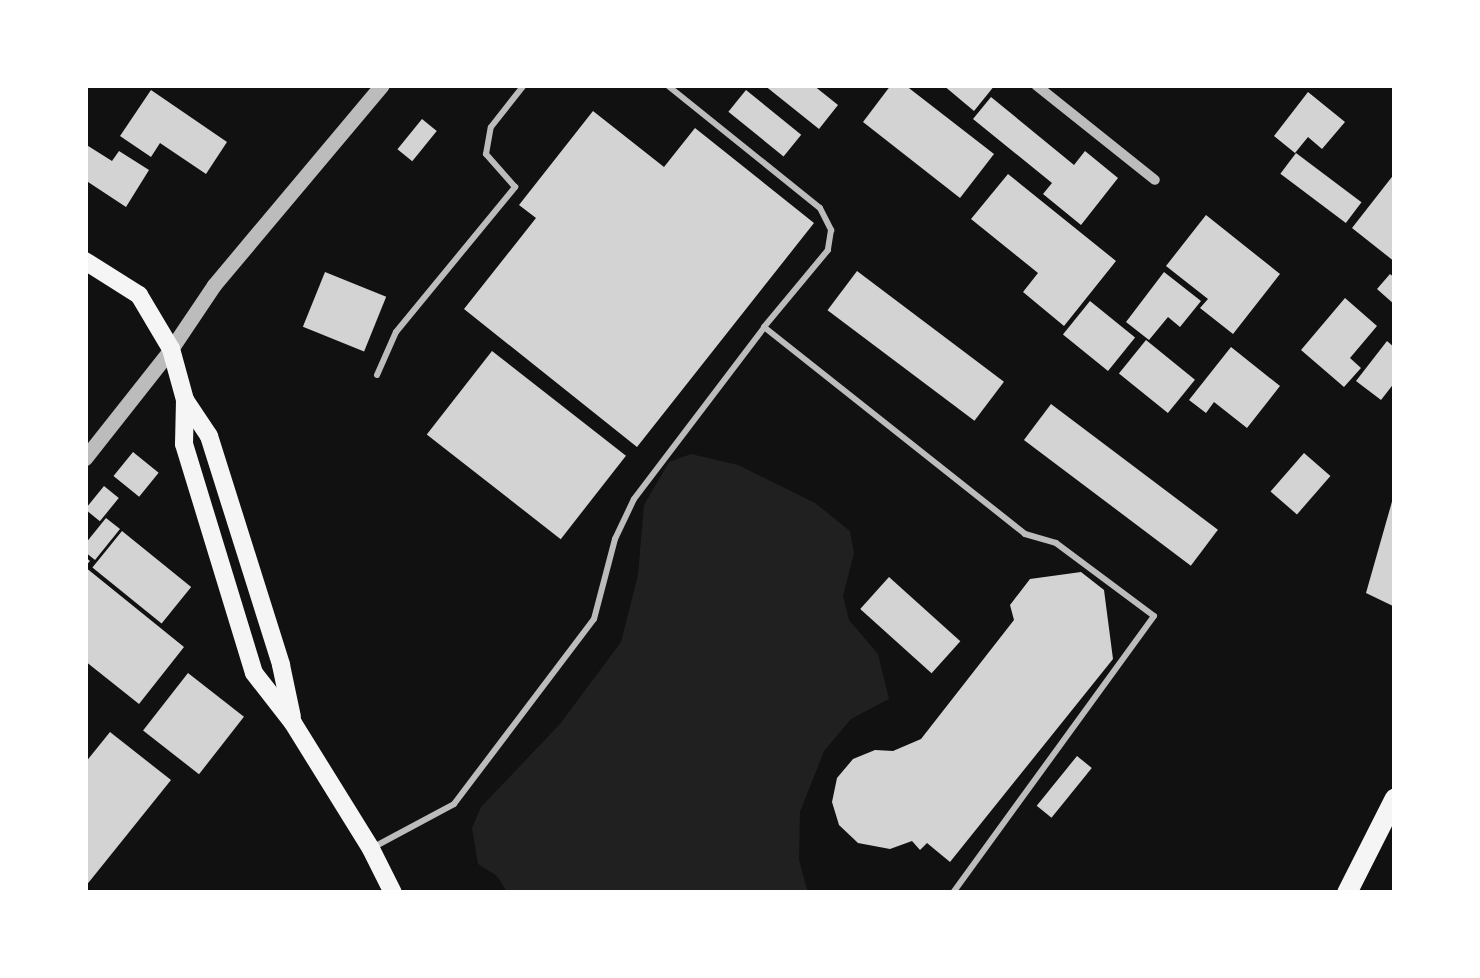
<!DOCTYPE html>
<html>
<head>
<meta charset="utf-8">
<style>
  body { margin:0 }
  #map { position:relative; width:1480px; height:978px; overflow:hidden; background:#111; font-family:"Varela Round",sans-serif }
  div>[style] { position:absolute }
  .green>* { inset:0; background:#202020 }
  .building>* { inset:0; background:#d3d3d3; transform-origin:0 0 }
  .service>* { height:6px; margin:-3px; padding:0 3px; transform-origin:3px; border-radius:3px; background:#bcbcbc }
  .minor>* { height:10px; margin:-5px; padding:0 5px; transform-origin:5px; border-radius:5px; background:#bcbcbc }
  .tertiary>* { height:15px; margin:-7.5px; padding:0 7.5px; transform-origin:7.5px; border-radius:7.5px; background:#bcbcbc }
  .secondary>* { height:18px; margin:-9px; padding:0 9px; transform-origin:9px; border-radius:9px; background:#f5f5f5 }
  .trunk>* { height:20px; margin:-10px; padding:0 10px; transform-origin:10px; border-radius:10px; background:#f5f5f5 }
  span { translate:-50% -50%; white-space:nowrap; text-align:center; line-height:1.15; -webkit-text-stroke:8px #fff; paint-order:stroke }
  .frame { position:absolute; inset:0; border:88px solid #fff; pointer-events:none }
</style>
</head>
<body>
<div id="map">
  <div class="green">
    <div style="clip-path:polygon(691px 454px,738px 465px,815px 503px,850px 531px,854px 553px,843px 596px,849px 620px,878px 654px,889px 699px,851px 719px,824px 751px,800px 812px,799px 860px,808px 893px,508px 893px,497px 876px,478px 864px,472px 828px,481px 807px,560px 724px,621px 642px,638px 575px,644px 505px,669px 462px)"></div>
  </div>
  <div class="building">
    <div style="clip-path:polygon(764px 85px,813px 85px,838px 105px,819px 129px)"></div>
    <div style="clip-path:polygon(891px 85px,905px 85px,994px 154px,960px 198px,863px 122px)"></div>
    <div style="clip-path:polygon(943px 85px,995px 85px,974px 111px)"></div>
    <div style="clip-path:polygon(151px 90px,227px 142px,206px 174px,160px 143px,151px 157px,120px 136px)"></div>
    <div style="left:746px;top:90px;width:71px;height:28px;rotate:39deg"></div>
    <div style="clip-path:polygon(1308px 92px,1345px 122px,1322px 149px,1308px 137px,1295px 153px,1274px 136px)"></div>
    <div style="clip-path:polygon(991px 97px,1074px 165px,1085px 151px,1118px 178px,1081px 225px,1043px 194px,1052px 183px,973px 119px)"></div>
    <div style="clip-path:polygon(593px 111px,664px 167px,695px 128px,814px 223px,637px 447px,464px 309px,536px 218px,519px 205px)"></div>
    <div style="left:422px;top:119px;width:19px;height:39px;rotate:39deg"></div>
    <div style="clip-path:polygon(85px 144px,112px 161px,119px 151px,149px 170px,126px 207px,85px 180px)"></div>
    <div style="left:1296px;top:153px;width:82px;height:26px;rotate:37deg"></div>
    <div style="clip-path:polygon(1395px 173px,1395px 262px,1352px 228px)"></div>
    <div style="clip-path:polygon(1008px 174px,1116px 261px,1064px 326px,1023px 292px,1038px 273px,971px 219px)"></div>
    <div style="clip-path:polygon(1206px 215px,1280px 274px,1233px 334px,1200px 308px,1208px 299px,1166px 266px)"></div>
    <div style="left:857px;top:271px;width:184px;height:49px;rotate:37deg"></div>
    <div style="left:325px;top:272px;width:66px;height:59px;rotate:22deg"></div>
    <div style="clip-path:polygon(1164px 272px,1201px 301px,1180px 327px,1168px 317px,1149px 340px,1126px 322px)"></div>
    <div style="clip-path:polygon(1390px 274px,1395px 278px,1395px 305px,1377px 289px)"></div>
    <div style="clip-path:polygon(1345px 298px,1377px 326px,1350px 358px,1361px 368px,1344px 387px,1301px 350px)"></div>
    <div style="left:1090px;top:301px;width:58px;height:43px;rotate:39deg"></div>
    <div style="left:1146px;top:340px;width:63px;height:43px;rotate:39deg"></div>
    <div style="clip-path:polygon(1387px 341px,1395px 348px,1395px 382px,1381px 400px,1356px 381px)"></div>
    <div style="clip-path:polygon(1231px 347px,1280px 386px,1247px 428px,1214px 402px,1206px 413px,1189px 400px)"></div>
    <div style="left:492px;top:351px;width:170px;height:106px;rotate:38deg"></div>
    <div style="left:1051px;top:404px;width:209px;height:45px;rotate:37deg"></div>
    <div style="left:133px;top:452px;width:33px;height:31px;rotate:39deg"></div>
    <div style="left:1304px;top:453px;width:35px;height:51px;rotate:41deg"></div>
    <div style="left:104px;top:486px;width:19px;height:30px;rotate:39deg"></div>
    <div style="clip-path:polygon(1395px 491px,1395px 607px,1366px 593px)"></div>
    <div style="clip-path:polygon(106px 518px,120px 529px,95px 560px,85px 552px,85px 544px)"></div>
    <div style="left:122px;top:531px;width:89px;height:47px;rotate:39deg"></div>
    <div style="clip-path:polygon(85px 557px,90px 561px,85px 567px,184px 647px,139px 704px,85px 661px)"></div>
    <div style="clip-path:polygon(1081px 572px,1104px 590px,1113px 659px,950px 862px,927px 843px,920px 850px,912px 841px,890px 849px,858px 843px,839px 825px,832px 802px,837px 778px,853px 759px,875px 750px,893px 751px,921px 739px,1014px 620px,1010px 605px,1030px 579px)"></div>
    <div style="left:889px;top:577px;width:96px;height:43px;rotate:42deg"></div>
    <div style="left:188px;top:673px;width:71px;height:73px;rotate:38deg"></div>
    <div style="clip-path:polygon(110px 732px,171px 780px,85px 887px,85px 763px)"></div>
    <div style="left:1077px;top:756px;width:19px;height:64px;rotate:39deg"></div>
  </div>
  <div class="service">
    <div style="left:667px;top:85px;width:196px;rotate:38.8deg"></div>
    <div style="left:820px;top:208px;width:25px;rotate:63deg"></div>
    <div style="left:831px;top:230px;width:20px;rotate:99deg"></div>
    <div style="left:828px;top:250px;width:100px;rotate:129.7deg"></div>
    <div style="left:764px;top:327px;width:333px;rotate:38.4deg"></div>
    <div style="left:1025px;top:534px;width:32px;rotate:16deg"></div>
    <div style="left:1056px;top:543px;width:122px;rotate:36.7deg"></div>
    <div style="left:1154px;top:616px;width:342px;rotate:126deg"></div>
    <div style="left:377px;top:375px;width:47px;rotate:-66.2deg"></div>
    <div style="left:396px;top:332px;width:188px;rotate:-50.6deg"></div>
    <div style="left:515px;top:187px;width:44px;rotate:-131.3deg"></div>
    <div style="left:486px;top:154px;width:27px;rotate:-80deg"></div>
    <div style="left:491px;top:127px;width:53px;rotate:-51.8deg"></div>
    <div style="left:372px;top:848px;width:93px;rotate:-28.2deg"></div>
    <div style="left:454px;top:804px;width:232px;rotate:-52.9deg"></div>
    <div style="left:594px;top:619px;width:83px;rotate:-75.3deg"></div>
    <div style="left:615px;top:539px;width:44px;rotate:-64.6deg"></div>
    <div style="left:634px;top:499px;width:215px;rotate:-52.8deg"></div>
  </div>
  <div class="minor">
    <div style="left:1036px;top:85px;width:152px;rotate:38.6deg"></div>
  </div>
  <div class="tertiary">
    <div style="left:85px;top:458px;width:139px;rotate:-51.7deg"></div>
    <div style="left:171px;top:349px;width:77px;rotate:-56.1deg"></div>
    <div style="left:214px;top:285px;width:261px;rotate:-50deg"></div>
  </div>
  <div class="secondary">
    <div style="left:85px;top:261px;width:64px;rotate:32.2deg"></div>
    <div style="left:139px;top:295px;width:63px;rotate:59.3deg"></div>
    <div style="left:171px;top:349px;width:53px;rotate:74.6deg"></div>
    <div style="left:185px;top:400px;width:43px;rotate:56.3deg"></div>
    <div style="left:209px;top:436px;width:240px;rotate:72.5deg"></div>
    <div style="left:281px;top:665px;width:53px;rotate:78.1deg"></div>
    <div style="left:185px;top:400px;width:44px;rotate:91.3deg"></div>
    <div style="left:184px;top:444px;width:239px;rotate:73deg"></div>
    <div style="left:254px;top:673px;width:63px;rotate:52deg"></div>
    <div style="left:293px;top:723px;width:148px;rotate:58.2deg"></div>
    <div style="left:371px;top:849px;width:49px;rotate:63.4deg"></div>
  </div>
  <div class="trunk">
    <div style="left:1347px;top:893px;width:106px;rotate:-63.2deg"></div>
  </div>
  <div class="frame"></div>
</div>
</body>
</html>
